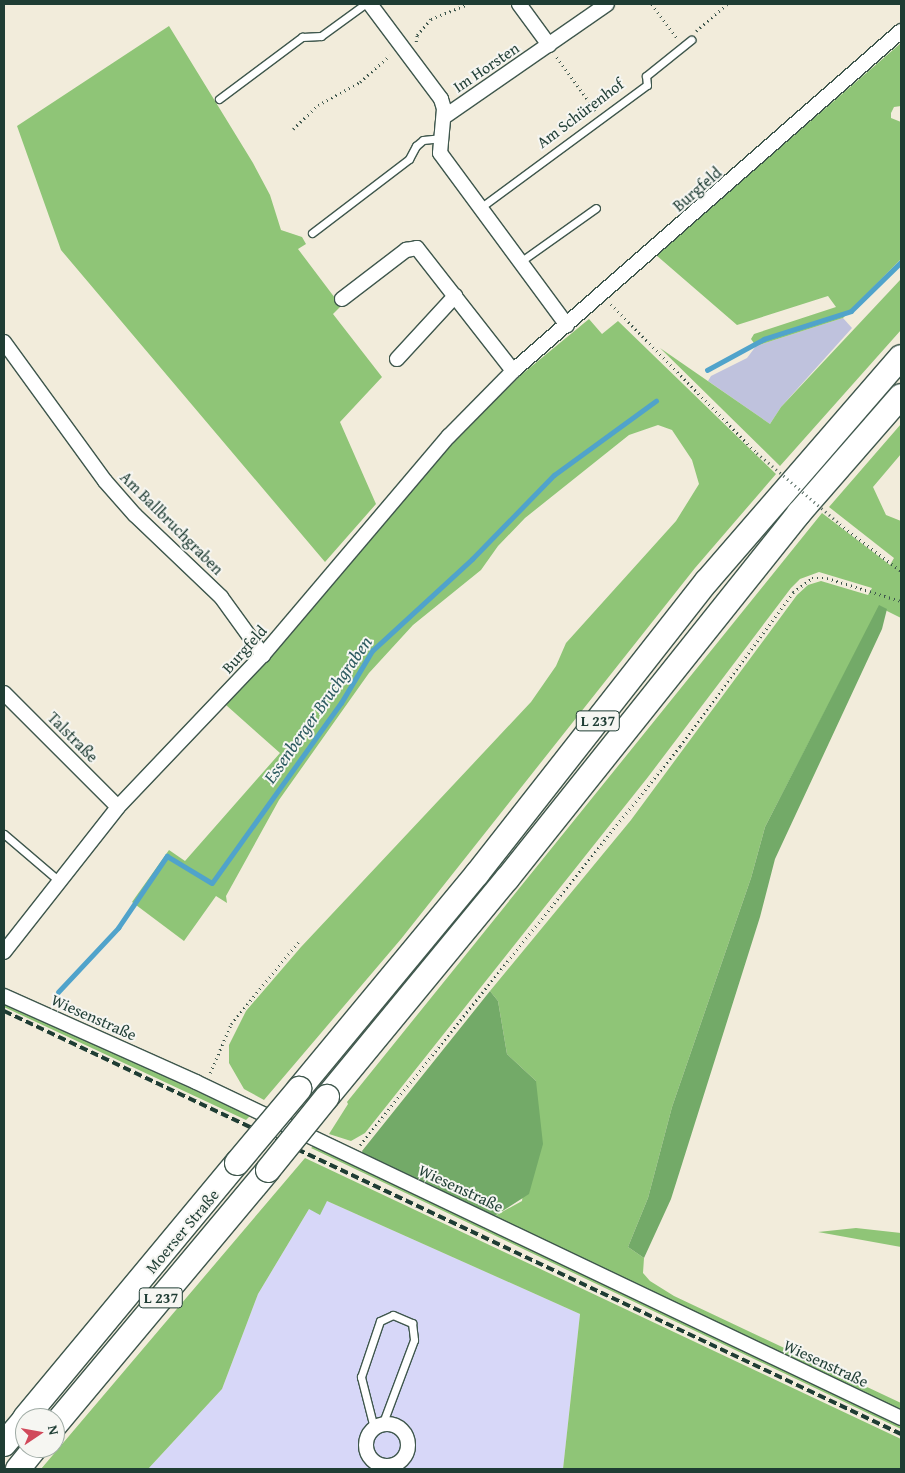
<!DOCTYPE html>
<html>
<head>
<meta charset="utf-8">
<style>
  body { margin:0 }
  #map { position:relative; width:905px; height:1473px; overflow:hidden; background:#f2ecdb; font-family:"Gentium Book Plus",serif }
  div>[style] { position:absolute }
  .built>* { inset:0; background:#d7d7f8 }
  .industrial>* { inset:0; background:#bfc2dd }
  .green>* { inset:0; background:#8fc577 }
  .forest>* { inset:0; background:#73aa68 }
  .stream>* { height:4.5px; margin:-2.25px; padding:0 2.25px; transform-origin:2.25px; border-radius:2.25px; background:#50a3cb }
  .path>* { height:2.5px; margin-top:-1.25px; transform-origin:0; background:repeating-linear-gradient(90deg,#3f574d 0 1px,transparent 0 5px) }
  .roads { filter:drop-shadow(1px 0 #3f574d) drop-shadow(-1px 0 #3f574d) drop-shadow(0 1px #3f574d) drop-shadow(0 -1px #3f574d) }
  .service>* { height:7px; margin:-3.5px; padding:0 3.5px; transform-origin:3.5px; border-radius:3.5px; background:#fff }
  .minor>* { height:14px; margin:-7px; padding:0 7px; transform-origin:7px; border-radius:7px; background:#fff }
  .minor>.ring { margin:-7px; padding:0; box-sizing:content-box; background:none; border:14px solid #fff; border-radius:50% }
  .trunk>* { height:24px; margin:-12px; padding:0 12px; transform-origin:12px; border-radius:12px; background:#fff }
  .rail>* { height:4px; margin-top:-2px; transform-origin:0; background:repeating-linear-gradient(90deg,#1f3d34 0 8px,transparent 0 12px) }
  .path-bridge>* { height:2.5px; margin-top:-1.25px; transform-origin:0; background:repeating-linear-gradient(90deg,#3f574d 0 1px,transparent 0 5px) }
  .bridges { filter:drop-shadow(1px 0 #3f574d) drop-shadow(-1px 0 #3f574d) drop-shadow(0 1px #3f574d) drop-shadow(0 -1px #3f574d) }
  .trunk-bridge>* { height:24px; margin:-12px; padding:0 12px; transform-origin:12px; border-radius:12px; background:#fff }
  span { translate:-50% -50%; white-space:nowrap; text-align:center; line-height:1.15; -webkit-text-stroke:4px #f6f6f2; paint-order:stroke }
  .shield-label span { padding:1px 4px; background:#f6f6f2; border:1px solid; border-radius:4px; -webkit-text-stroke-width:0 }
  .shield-label { font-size:15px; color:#1f3d34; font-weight:700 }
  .street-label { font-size:16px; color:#1f3d34 }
  .water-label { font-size:18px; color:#2e5c61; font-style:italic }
  .frame { position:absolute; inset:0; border:5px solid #1f3d34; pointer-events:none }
  .north { position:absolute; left:15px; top:1408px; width:50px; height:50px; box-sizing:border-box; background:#f6f6f2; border:1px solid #a0aca6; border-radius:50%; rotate:78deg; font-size:14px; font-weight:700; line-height:20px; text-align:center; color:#1f3d34 }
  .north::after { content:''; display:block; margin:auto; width:18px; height:22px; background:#d1495b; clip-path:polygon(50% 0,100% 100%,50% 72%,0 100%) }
</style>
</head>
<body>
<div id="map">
  <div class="built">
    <div style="clip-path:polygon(327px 1201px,580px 1314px,563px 1469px,148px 1469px,222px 1389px,258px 1294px,309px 1209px)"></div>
  </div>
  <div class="industrial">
    <div style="clip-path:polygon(843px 318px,852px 328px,781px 407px,770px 424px,708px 381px,711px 376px,747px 358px,756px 346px)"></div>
  </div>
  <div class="green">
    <div style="clip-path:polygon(169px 26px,253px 163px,270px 195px,281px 230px,302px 237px,306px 244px,298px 249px,341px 306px,333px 314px,382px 377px,340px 422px,376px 504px,325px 562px,61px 250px,17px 126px)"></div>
    <div style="clip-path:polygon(901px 43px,901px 106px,894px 107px,891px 113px,891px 118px,901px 122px,901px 259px,843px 318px,756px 346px,751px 339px,754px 334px,836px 307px,828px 296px,737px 325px,656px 255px)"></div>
    <div style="clip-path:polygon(901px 279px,901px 330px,780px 466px,660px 348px,770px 424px,781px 407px)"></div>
    <div style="clip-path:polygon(589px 319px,602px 334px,618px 321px,776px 474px,695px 568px,401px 939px,264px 1100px,244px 1089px,229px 1063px,229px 1045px,246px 1011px,301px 947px,531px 702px,556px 666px,566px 643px,676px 521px,699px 484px,692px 460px,672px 430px,658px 425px,629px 435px,525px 518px,498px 546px,481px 570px,413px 625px,369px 673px,279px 800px,226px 896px,227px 903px,216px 896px,184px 941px,132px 902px,169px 850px,185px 861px,280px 753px,226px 705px,286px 640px,455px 440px,521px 375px)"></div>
    <div style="clip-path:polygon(901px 424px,901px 454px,873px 487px,886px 515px,901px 521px,901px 618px,879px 607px,765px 827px,751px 878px,672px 1107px,648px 1198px,628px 1247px,644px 1258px,643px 1273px,650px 1281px,674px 1296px,901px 1403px,901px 1412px,493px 1217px,522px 1201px,536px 1081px,507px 1054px,498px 1001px,490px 991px,631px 820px,797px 595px,808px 585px,821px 581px,868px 595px,872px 588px,819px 572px,800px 579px,791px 588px,648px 777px,365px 1133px,351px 1141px,329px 1134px,348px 1104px,347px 1102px,822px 513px,890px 565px,894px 558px,829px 507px)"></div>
    <div style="clip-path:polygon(4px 1001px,9px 1004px,250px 1116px,246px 1120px,4px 1007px)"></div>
    <div style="clip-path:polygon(315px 1145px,901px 1420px,901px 1429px,311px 1148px)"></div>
    <div style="clip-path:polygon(305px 1158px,901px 1439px,901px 1469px,563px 1469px,580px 1314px,327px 1201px,320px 1215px,309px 1209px,258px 1294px,222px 1389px,148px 1469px,41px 1469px)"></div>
    <div style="clip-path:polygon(856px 1228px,901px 1233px,901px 1247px,818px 1232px)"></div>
  </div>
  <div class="forest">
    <div style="clip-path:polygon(879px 605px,887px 609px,882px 629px,775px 859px,760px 917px,671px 1199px,644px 1258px,628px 1247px,648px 1198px,672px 1107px,751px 878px,765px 827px)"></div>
    <div style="clip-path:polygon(490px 991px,498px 1001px,507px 1054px,536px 1081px,543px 1144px,529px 1194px,493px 1217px,364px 1156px,362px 1151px)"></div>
  </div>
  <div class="stream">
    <div style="left:707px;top:370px;width:65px;rotate:-28.5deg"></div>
    <div style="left:764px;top:339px;width:91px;rotate:-17.8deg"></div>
    <div style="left:851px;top:311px;width:70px;rotate:-44.4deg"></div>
    <div style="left:58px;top:992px;width:88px;rotate:-46.8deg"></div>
    <div style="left:118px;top:928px;width:87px;rotate:-55.8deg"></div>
    <div style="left:167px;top:856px;width:52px;rotate:31deg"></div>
    <div style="left:212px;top:883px;width:221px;rotate:-54.4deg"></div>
    <div style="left:341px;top:703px;width:61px;rotate:-59.2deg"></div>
    <div style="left:372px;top:651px;width:136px;rotate:-42.6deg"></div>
    <div style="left:472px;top:559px;width:117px;rotate:-45.7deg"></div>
    <div style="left:554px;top:475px;width:126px;rotate:-36deg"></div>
  </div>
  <div class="path">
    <div style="left:652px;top:4px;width:44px;rotate:53.4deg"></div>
    <div style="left:696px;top:31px;width:41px;rotate:-41.1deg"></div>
    <div style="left:416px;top:42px;width:7px;rotate:-82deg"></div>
    <div style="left:417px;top:35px;width:21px;rotate:-49deg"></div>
    <div style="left:431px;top:19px;width:40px;rotate:-22deg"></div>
    <div style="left:557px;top:57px;width:67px;rotate:54.2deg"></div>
    <div style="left:293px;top:129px;width:35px;rotate:-44deg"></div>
    <div style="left:318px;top:105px;width:48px;rotate:-28.7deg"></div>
    <div style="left:360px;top:82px;width:40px;rotate:-42deg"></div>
    <div style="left:611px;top:304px;width:209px;rotate:45.6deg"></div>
    <div style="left:840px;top:524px;width:77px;rotate:37.6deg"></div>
    <div style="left:210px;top:1073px;width:53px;rotate:-66.8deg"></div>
    <div style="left:231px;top:1024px;width:106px;rotate:-50.7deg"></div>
    <div style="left:360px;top:1145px;width:511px;rotate:-51.27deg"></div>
    <div style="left:680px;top:746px;width:191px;rotate:-53.7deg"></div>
    <div style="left:793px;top:592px;width:24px;rotate:-36deg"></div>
    <div style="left:812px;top:578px;width:15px"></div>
    <div style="left:827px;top:578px;width:77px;rotate:17.3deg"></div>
  </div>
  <div class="roads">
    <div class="service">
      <div style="left:219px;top:99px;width:104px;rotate:-36.8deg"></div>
      <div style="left:302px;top:37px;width:19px;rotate:-3deg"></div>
      <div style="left:321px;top:36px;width:54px;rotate:-36deg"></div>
      <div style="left:480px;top:208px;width:207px;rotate:-36.4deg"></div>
      <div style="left:647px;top:85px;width:9px;rotate:-96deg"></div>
      <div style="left:646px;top:76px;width:58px;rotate:-38.7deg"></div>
      <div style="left:312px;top:233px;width:122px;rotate:-37.3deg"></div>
      <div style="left:409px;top:159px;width:15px;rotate:-62deg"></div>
      <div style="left:416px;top:146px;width:9px;rotate:-41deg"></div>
      <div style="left:423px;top:140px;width:19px;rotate:-6deg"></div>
      <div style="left:520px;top:262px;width:93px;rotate:-35.4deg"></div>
      <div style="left:4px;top:834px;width:72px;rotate:40.5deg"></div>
      <div style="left:374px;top:1428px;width:53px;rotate:-104.3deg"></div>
      <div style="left:361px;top:1377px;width:59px;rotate:-71.3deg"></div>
      <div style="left:380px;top:1321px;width:14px;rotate:-25deg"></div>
      <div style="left:393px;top:1315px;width:21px;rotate:23deg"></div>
      <div style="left:412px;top:1323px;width:17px;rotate:83deg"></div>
      <div style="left:414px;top:1340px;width:91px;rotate:110.6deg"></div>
    </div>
    <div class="minor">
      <div style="left:370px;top:4px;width:119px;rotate:53.2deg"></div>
      <div style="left:441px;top:99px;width:10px;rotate:73deg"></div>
      <div style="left:444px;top:109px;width:44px;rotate:95.2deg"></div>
      <div style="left:440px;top:153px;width:214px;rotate:53.6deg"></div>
      <div style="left:519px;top:4px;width:51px;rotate:53.8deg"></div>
      <div style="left:444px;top:117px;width:198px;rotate:-34.7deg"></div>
      <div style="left:342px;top:299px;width:81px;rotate:-37.4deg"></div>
      <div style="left:406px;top:250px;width:11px;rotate:-10deg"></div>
      <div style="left:417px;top:248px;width:156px;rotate:52deg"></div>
      <div style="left:4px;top:342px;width:172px;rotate:54deg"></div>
      <div style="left:105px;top:481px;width:45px;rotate:48.6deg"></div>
      <div style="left:135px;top:515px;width:119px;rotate:43.6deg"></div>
      <div style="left:221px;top:597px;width:72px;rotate:54.1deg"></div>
      <div style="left:397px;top:359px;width:86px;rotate:-47.4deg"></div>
      <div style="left:4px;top:693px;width:161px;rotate:45deg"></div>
      <div style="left:4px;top:952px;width:184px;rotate:-51.8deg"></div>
      <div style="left:118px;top:807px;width:210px;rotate:-46.4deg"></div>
      <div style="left:263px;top:655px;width:287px;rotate:-49.7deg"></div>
      <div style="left:449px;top:436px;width:91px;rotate:-45.4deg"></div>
      <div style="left:513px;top:371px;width:516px;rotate:-41.23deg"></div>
      <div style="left:4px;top:996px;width:210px;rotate:24.1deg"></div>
      <div style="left:196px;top:1082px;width:781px;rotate:25.48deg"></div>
      <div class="ring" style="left:366px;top:1424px;width:28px;height:28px"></div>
    </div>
    <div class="trunk">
      <div style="left:299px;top:1089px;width:279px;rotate:-50.4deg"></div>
      <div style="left:477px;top:874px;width:372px;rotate:-51.9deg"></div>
      <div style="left:707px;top:581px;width:296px;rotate:-49.1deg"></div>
      <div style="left:327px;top:1097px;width:283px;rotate:-50.5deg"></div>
      <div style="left:507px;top:879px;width:468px;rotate:-51.4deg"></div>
      <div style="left:799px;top:513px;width:155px;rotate:-48.9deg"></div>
      <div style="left:25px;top:1418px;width:332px;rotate:-50.3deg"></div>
      <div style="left:55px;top:1425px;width:332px;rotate:-50.1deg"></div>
      <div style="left:4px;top:1444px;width:33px;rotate:-50deg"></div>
      <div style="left:18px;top:1469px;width:27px;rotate:-51deg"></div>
    </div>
  </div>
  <div class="rail">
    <div style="left:4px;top:1011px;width:992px;rotate:25.25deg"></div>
  </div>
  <div class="path-bridge">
    <div style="left:757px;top:453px;width:109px;rotate:40.5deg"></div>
  </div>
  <div class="bridges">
    <div class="trunk-bridge">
      <div style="left:237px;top:1163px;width:97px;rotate:-50deg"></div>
      <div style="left:268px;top:1170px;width:94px;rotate:-51.1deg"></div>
    </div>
  </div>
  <div class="shield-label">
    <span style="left:598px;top:721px">L 237</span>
    <span style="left:161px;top:1298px">L 237</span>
  </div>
  <div class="street-label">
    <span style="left:486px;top:67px;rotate:-34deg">Im Horsten</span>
    <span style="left:580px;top:113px;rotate:-37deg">Am Schürenhof</span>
    <span style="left:697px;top:189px;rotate:-41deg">Burgfeld</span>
    <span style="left:172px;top:523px;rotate:45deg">Am Ballbruchgraben</span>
    <span style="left:244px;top:649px;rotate:-48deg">Burgfeld</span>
    <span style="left:73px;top:737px;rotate:45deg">Talstraße</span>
    <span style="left:94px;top:1017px;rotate:24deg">Wiesenstraße</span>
    <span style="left:461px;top:1188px;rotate:25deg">Wiesenstraße</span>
    <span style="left:182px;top:1231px;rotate:-50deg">Moerser Straße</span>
    <span style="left:826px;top:1363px;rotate:25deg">Wiesenstraße</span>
  </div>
  <div class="water-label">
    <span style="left:318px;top:710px;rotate:-55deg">Essenberger Bruchgraben</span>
  </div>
  <div class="frame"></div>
  <div class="north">N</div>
</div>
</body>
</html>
